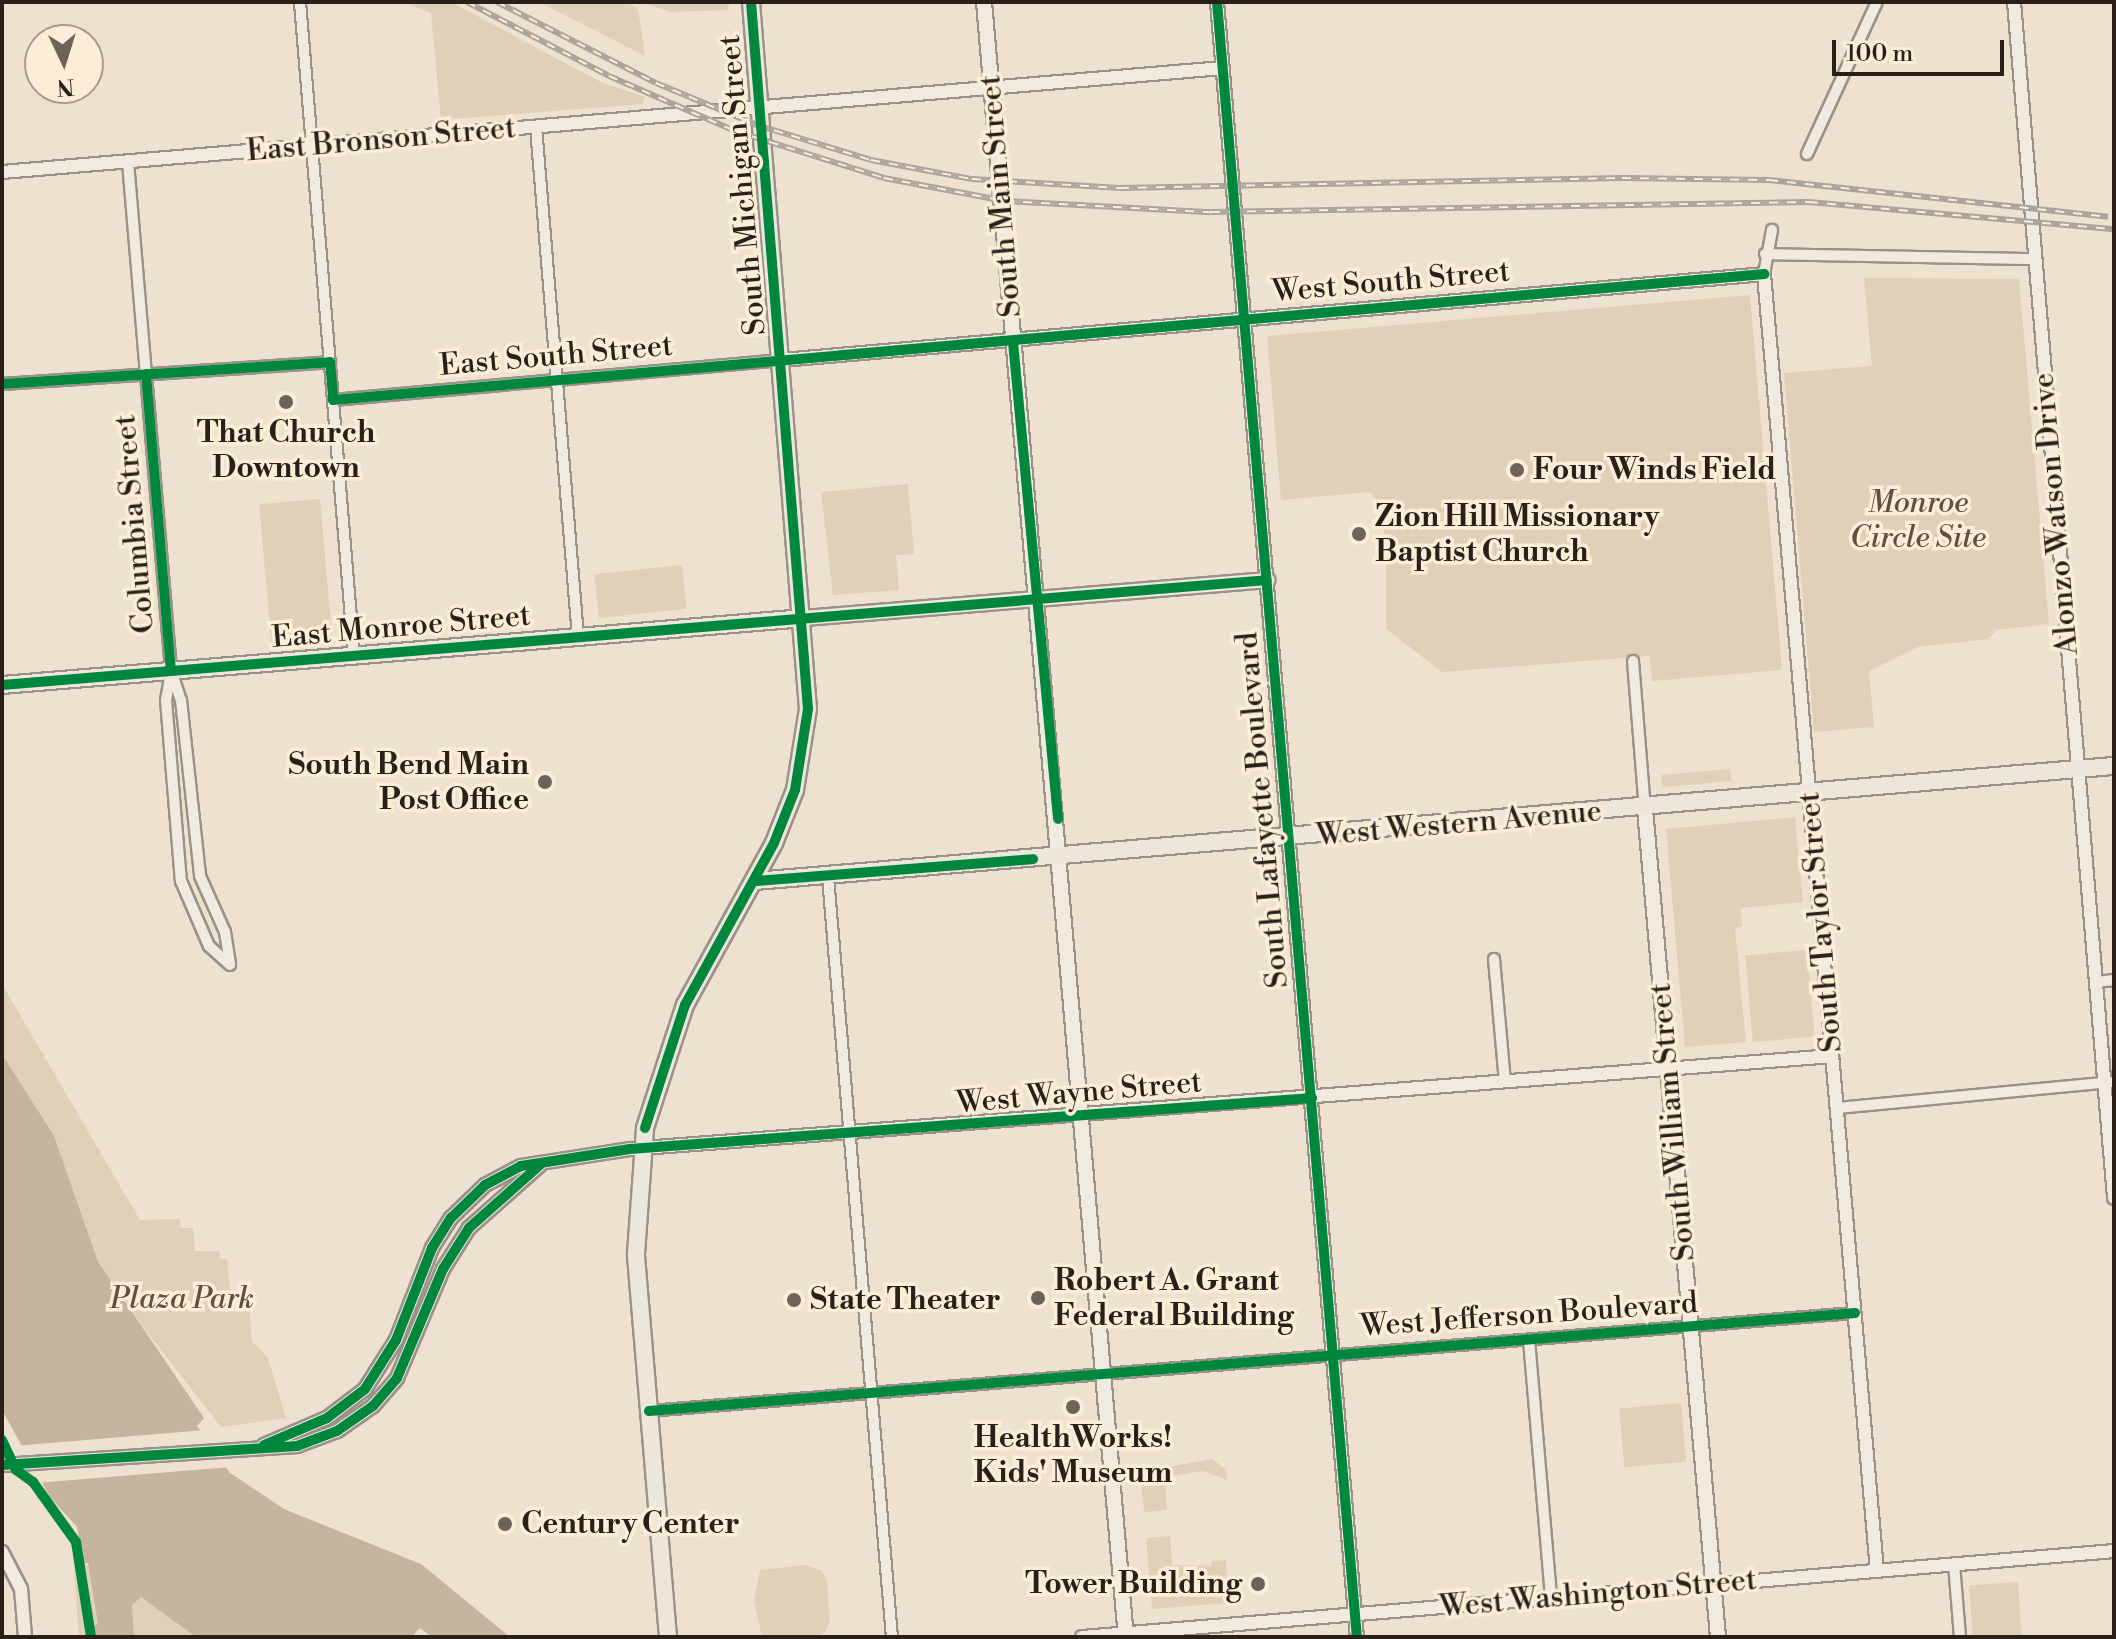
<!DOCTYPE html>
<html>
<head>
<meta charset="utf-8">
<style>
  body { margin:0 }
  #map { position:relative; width:2116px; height:1639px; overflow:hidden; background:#eee1cf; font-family:"Libre Bodoni",serif }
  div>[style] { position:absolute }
  .green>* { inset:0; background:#e1d0b8; transform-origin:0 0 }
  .water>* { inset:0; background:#c5b49e }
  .pier>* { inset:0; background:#eee1cf }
  .roads { filter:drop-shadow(2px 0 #9a9187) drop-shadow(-2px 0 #9a9187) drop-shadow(0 2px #9a9187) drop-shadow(0 -2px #9a9187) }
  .minor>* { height:10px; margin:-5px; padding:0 5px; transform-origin:5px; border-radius:5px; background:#f0eae0 }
  .tertiary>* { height:12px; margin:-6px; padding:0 6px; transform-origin:6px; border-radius:6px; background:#f0eae0 }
  .secondary>* { height:14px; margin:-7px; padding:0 7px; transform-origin:7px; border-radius:7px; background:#f0eae0 }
  .primary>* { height:16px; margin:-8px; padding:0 8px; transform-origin:8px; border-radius:8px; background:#ede6dc }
  .rail>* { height:6px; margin-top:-3px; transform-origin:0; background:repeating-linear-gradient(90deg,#fcedd7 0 9px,#aba59d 0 18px); box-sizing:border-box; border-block:2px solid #aba59d }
  .cycleway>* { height:10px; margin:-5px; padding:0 5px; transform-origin:5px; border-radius:5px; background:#00873e }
  .dots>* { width:22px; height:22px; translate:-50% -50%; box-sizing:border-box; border:4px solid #fcedd7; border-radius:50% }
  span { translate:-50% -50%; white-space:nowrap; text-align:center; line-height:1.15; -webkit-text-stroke:7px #fcedd7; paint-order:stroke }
  .street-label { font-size:30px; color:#2a1f19 }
  .poi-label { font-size:30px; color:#2a1f19; font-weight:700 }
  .left { translate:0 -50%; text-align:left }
  .right { translate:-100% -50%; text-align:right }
  .park-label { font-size:30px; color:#5e5043; font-style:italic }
  .frame { position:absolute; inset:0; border:4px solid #2a1f19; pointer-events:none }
  .north { position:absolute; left:24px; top:24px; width:80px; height:80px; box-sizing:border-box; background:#fcedd7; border:2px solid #a89b8b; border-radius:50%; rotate:176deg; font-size:22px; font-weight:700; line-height:32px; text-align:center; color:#2a1f19 }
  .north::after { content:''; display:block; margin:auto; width:28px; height:36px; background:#6f6359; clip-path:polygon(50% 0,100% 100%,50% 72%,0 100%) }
  .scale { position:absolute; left:1832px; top:40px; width:172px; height:36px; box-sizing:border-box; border:4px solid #2a1f19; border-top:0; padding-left:10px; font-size:24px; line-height:28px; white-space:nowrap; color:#2a1f19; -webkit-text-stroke:6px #fcedd7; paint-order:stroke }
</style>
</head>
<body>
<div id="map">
  <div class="green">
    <div style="clip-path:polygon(403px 2px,451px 2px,603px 83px,645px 97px,642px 104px,441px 120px,431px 13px)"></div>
    <div style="clip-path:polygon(539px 2px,626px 2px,638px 9px,645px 56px)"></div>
    <div style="clip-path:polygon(640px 2px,728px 2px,729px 10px,671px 12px)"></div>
    <div style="clip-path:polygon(1864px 278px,2019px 279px,2049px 624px,1997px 630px,1988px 639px,1918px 647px,1869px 671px,1874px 727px,1814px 732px,1784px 373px,1872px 366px)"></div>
    <div style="clip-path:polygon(1750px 295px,1782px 670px,1652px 681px,1649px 656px,1442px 672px,1386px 629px,1386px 549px,1381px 505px,1370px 492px,1281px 500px,1267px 336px)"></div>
    <div style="clip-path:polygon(908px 484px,914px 554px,896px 555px,899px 590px,833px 595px,821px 492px)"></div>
    <div style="left:320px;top:499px;width:141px;height:61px;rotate:85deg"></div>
    <div style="left:682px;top:565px;width:44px;height:88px;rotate:84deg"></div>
    <div style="left:1730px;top:769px;width:12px;height:69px;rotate:85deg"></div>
    <div style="clip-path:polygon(1795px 817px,1803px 902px,1741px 908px,1742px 927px,1735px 928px,1746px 1042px,1685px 1047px,1666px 829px)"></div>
    <div style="left:1807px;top:950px;width:87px;height:62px;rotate:85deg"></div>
    <div style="clip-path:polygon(2px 984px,140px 1220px,180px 1219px,181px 1228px,193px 1228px,195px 1251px,219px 1251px,221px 1259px,227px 1259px,231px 1296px,248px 1295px,252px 1341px,268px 1358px,286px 1418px,221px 1427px,95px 1265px,2px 1061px)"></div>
    <div style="left:1681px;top:1403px;width:59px;height:62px;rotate:85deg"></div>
    <div style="clip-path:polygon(1212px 1459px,1226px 1469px,1227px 1480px,1203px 1471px,1165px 1477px,1167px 1510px,1144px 1512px,1140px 1472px)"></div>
    <div style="clip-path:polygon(1170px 1536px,1172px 1565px,1211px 1566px,1212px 1561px,1226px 1560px,1228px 1603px,1152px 1609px,1146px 1538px)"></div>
    <div style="clip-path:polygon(73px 1556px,83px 1556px,83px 1563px,137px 1599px,145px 1597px,196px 1637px,79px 1637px)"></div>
    <div style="clip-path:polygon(805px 1565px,822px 1571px,827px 1582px,830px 1621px,825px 1632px,819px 1637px,762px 1637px,754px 1601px,760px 1570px)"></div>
    <div style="left:2018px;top:1582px;width:55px;height:49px;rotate:86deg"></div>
  </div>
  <div class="water">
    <div style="clip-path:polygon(2px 1054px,54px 1136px,98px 1262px,204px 1418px,197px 1426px,230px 1473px,284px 1509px,421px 1564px,510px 1637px,432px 1637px,420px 1628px,411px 1637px,196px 1637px,141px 1597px,132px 1605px,134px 1637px,94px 1637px,93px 1626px,98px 1624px,88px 1563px,83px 1564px,77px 1527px,50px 1497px,2px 1410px)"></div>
  </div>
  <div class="pier">
    <div style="clip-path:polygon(205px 1430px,231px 1467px,36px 1483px,14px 1446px)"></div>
  </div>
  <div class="roads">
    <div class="minor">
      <div style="left:300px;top:2px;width:655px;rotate:85.27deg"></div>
      <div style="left:536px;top:127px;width:512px;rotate:85.29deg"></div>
      <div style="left:1807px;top:154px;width:167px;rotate:-65.3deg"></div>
      <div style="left:128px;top:162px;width:510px;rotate:85.16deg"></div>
      <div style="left:171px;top:670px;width:32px;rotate:72deg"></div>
      <div style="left:181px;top:700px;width:177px;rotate:83.8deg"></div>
      <div style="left:200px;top:876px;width:61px;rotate:65.9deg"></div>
      <div style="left:225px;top:932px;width:33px;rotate:81deg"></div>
      <div style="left:1765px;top:254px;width:269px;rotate:1.1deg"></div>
      <div style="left:1764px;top:274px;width:45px;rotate:-79.7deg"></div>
      <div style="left:2px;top:384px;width:329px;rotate:-3.8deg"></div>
      <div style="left:333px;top:400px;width:451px;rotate:-5.1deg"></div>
      <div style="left:1633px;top:661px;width:148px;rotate:85.4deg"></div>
      <div style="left:171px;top:672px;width:28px;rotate:100deg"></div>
      <div style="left:166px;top:700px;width:182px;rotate:85.3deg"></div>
      <div style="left:181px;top:881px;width:71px;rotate:66.7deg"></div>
      <div style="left:209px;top:946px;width:28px;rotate:42deg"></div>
      <div style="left:828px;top:877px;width:763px;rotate:85.19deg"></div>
      <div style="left:1494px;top:959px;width:123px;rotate:84.9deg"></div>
      <div style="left:2096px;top:982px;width:18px;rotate:-6deg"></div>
      <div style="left:1837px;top:1108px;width:278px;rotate:-5.4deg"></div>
      <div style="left:1529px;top:1340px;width:258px;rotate:85.1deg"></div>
      <div style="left:649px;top:1411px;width:1210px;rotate:-4.65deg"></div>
      <div style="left:1954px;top:1564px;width:73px;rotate:85.3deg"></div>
    </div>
    <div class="tertiary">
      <div style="left:1217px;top:2px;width:1641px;rotate:85.11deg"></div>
      <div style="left:2014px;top:2px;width:1200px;rotate:85.22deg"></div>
      <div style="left:2px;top:172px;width:1225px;rotate:-4.87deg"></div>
      <div style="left:782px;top:360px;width:986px;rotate:-5deg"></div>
      <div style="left:1764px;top:274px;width:1302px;rotate:85.02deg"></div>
      <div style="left:264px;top:1445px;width:69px;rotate:-23.2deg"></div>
      <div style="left:327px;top:1418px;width:48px;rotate:-37.3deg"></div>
      <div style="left:365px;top:1389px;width:58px;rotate:-57.7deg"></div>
      <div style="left:396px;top:1340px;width:99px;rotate:-68.6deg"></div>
      <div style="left:432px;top:1248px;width:36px;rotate:-58deg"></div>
      <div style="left:451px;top:1218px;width:47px;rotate:-44.1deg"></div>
      <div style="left:485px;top:1185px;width:41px;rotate:-27.8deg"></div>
      <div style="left:521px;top:1166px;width:110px;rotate:-8.9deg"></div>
      <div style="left:630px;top:1149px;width:1206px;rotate:-4.42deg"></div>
      <div style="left:2px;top:1465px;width:296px;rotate:-3.7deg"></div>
      <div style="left:297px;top:1446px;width:43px;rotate:-20.6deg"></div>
      <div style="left:337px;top:1431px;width:44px;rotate:-34.8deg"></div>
      <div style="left:373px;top:1406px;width:37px;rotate:-49deg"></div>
      <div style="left:397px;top:1378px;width:118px;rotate:-67.1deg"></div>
      <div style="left:443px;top:1269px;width:49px;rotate:-57.6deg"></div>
      <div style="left:469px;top:1228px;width:95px;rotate:-41.6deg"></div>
      <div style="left:2px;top:1552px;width:42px;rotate:62.8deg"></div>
      <div style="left:21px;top:1589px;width:48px;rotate:85.2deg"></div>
      <div style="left:1082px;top:1637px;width:1036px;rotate:-4.76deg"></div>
    </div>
    <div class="secondary">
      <div style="left:984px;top:2px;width:1641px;rotate:85.04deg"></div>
      <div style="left:805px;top:618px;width:464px;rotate:-4.7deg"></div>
      <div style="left:1645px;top:809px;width:831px;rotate:84.96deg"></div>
    </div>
    <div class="primary">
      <div style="left:2px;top:685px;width:806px;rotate:-4.77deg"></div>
      <div style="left:755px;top:881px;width:1364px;rotate:-4.84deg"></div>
      <div style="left:668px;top:1637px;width:384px;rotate:-94.8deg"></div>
      <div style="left:636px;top:1254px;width:126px;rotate:-85.9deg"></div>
      <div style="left:645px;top:1128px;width:129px;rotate:-72deg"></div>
      <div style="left:685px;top:1005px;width:185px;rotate:-61.2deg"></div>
      <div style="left:774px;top:843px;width:57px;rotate:-68.4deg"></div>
      <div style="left:795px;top:790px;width:82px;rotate:-80.9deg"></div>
      <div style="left:808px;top:709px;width:709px;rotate:-94.61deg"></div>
    </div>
  </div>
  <div class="rail">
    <div style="left:467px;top:2px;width:160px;rotate:27.5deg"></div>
    <div style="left:609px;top:76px;width:137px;rotate:23.6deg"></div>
    <div style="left:735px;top:131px;width:156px;rotate:17.5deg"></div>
    <div style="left:884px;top:178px;width:123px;rotate:10.8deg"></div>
    <div style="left:1005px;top:201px;width:206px;rotate:3.1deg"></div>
    <div style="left:1211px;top:212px;width:598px;rotate:-0.96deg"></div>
    <div style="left:1809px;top:202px;width:306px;rotate:5.1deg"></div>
    <div style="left:497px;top:2px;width:178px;rotate:27deg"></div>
    <div style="left:656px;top:83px;width:109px;rotate:22.6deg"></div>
    <div style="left:757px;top:125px;width:119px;rotate:17.1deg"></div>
    <div style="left:871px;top:160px;width:103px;rotate:10.7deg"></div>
    <div style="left:972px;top:179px;width:148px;rotate:3.5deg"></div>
    <div style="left:1120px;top:188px;width:502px;rotate:-1.14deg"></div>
    <div style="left:1622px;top:178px;width:147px;rotate:0.8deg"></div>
    <div style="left:1769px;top:180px;width:341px;rotate:6.2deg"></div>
  </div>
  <div class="cycleway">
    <div style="left:1217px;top:2px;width:1641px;rotate:85.11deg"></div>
    <div style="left:1013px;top:342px;width:479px;rotate:84.6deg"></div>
    <div style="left:146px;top:374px;width:297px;rotate:85.2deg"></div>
    <div style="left:2px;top:384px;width:329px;rotate:-3.8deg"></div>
    <div style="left:330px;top:362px;width:38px;rotate:85deg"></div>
    <div style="left:333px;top:400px;width:1437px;rotate:-5.03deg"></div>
    <div style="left:2px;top:685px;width:1269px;rotate:-4.74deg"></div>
    <div style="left:755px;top:881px;width:279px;rotate:-4.5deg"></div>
    <div style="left:645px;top:1128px;width:129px;rotate:-72deg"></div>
    <div style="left:685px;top:1005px;width:185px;rotate:-61.2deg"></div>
    <div style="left:774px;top:843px;width:57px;rotate:-68.4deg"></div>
    <div style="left:795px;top:790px;width:82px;rotate:-80.9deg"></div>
    <div style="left:808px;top:709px;width:709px;rotate:-94.61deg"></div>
    <div style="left:649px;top:1411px;width:1210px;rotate:-4.65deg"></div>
    <div style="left:2px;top:1440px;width:33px;rotate:65deg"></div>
    <div style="left:16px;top:1470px;width:21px;rotate:35deg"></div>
    <div style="left:33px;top:1482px;width:74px;rotate:54.4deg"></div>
    <div style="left:76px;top:1542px;width:96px;rotate:81deg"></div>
    <div style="left:264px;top:1445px;width:69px;rotate:-23.2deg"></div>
    <div style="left:327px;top:1418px;width:48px;rotate:-37.3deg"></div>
    <div style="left:365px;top:1389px;width:58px;rotate:-57.7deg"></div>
    <div style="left:396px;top:1340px;width:99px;rotate:-68.6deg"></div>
    <div style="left:432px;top:1248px;width:36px;rotate:-58deg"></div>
    <div style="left:451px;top:1218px;width:47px;rotate:-44.1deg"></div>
    <div style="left:485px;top:1185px;width:41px;rotate:-27.8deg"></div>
    <div style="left:521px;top:1166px;width:110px;rotate:-8.9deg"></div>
    <div style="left:630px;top:1149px;width:684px;rotate:-4.28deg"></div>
    <div style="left:2px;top:1465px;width:296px;rotate:-3.7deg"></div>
    <div style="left:297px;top:1446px;width:43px;rotate:-20.6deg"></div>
    <div style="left:337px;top:1431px;width:44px;rotate:-34.8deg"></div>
    <div style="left:373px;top:1406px;width:37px;rotate:-49deg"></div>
    <div style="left:397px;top:1378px;width:118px;rotate:-67.1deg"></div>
    <div style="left:443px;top:1269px;width:49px;rotate:-57.6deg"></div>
    <div style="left:469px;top:1228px;width:95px;rotate:-41.6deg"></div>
  </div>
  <div class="dots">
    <div style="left:286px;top:402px;background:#6f6359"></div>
    <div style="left:1517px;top:470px;background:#6f6359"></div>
    <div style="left:1359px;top:534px;background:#6f6359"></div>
    <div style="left:545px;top:782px;background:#6f6359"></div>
    <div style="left:1038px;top:1298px;background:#6f6359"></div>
    <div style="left:794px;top:1300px;background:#6f6359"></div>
    <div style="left:1073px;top:1407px;background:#6f6359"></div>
    <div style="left:505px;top:1524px;background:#6f6359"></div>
    <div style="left:1258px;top:1584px;background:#6f6359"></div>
  </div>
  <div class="street-label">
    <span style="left:381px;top:140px;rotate:-5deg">East Bronson Street</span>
    <span style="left:743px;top:185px;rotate:-95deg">South Michigan Street</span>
    <span style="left:1001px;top:196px;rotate:-95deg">South Main Street</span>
    <span style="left:1391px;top:282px;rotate:-5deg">West South Street</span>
    <span style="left:556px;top:356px;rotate:-5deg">East South Street</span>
    <span style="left:2056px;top:514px;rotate:-95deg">Alonzo Watson Drive</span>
    <span style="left:135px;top:524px;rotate:-95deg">Columbia Street</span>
    <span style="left:401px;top:627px;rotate:-5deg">East Monroe Street</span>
    <span style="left:1263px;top:810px;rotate:-95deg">South Lafayette Boulevard</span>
    <span style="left:1459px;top:824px;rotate:-5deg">West Western Avenue</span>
    <span style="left:1821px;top:922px;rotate:-95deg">South Taylor Street</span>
    <span style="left:1079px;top:1093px;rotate:-5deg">West Wayne Street</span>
    <span style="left:1673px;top:1122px;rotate:-95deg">South William Street</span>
    <span style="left:1529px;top:1315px;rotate:-4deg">West Jefferson Boulevard</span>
    <span style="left:1598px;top:1594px;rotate:-5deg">West Washington Street</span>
  </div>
  <div class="poi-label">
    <span style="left:286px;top:450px">That Church<br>Downtown</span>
    <span class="left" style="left:1533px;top:470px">Four Winds Field</span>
    <span class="left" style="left:1375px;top:534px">Zion Hill Missionary<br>Baptist Church</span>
    <span class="right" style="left:529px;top:782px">South Bend Main<br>Post Office</span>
    <span class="left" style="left:1054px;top:1298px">Robert A. Grant<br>Federal Building</span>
    <span class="left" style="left:810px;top:1300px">State Theater</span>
    <span style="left:1073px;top:1455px">HealthWorks!<br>Kids' Museum</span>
    <span class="left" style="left:521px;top:1524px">Century Center</span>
    <span class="right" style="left:1242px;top:1584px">Tower Building</span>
  </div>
  <div class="park-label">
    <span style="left:1918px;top:520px">Monroe<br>Circle Site</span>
    <span style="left:182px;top:1299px">Plaza Park</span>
  </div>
  <div class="frame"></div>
  <div class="north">N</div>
  <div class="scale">100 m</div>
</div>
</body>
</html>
